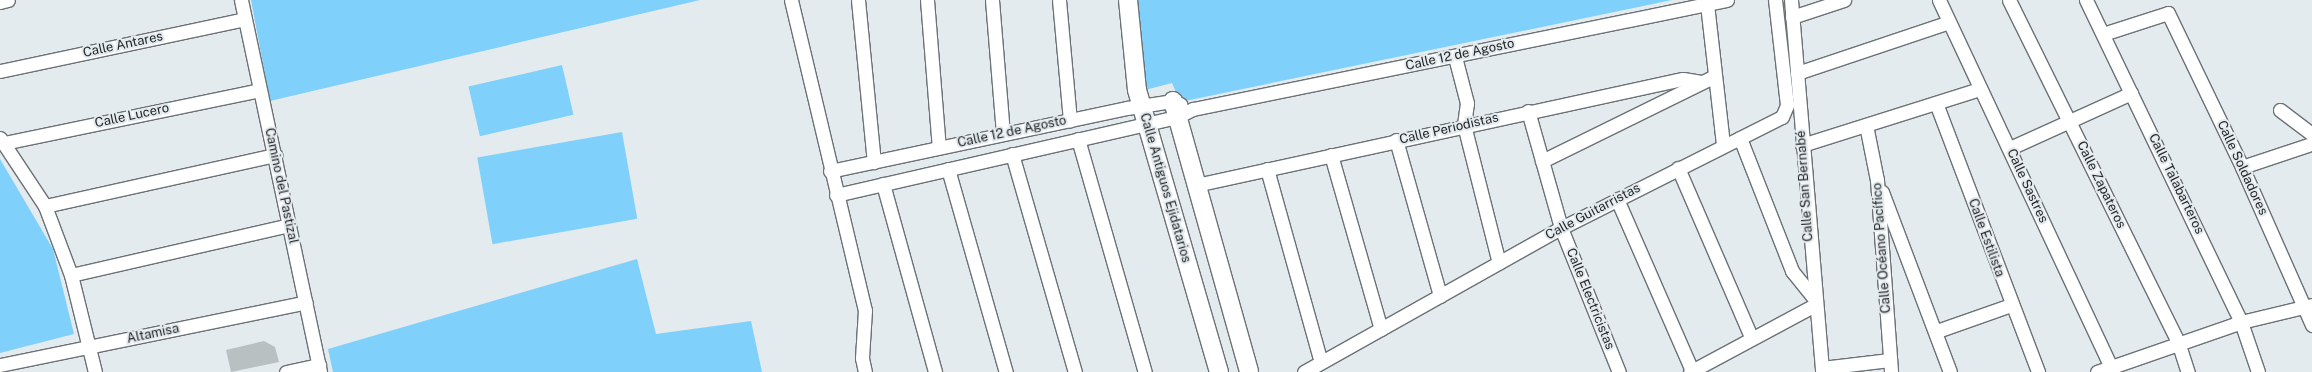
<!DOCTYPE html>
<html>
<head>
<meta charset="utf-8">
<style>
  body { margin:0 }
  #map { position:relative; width:2312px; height:372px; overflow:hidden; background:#e4ebef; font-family:"Public Sans",sans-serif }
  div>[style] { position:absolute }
  .green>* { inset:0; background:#7fd0fb; transform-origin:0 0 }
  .building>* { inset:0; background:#b8c0c1 }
  .roads { filter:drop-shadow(1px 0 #6b7175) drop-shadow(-1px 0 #6b7175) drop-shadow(0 1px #6b7175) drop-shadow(0 -1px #6b7175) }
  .street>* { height:13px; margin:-6.5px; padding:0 6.5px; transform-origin:6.5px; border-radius:6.5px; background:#fff }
  .secondary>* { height:18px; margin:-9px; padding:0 9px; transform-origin:9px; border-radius:9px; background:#fff }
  span { translate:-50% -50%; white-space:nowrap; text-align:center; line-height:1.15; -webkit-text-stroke:4px #e4ebef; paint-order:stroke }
  .street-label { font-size:13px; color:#222526 }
</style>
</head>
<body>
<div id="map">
  <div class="green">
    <div style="clip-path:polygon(251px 0,700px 0,270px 101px)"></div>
    <div style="clip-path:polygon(1137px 0,1672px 0,1180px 102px,1172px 83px,1145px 90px)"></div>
    <div style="left:562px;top:65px;width:51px;height:96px;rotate:77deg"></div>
    <div style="left:622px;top:132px;width:88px;height:147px;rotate:80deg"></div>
    <div style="clip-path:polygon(0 159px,53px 249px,74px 334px,0 353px)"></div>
    <div style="clip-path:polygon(637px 259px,656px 334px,751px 321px,762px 372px,333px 372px,328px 349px)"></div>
  </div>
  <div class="building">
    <div style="clip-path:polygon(264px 341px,275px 347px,279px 362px,231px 372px,226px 350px)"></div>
  </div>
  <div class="roads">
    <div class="street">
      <div style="left:241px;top:0;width:380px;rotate:78deg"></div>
      <div style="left:791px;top:0;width:319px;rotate:76.6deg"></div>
      <div style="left:865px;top:310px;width:48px;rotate:93.6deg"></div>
      <div style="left:862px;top:358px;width:14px;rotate:78deg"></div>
      <div style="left:858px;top:0;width:163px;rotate:84.4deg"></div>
      <div style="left:927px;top:0;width:148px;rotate:85.4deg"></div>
      <div style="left:992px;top:0;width:134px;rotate:85.3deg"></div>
      <div style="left:1059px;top:0;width:121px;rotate:84.8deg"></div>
      <div style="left:1791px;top:0;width:373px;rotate:85.2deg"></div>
      <div style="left:1939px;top:0;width:411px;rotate:64.9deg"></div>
      <div style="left:2009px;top:0;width:381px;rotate:63.7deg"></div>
      <div style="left:2178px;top:342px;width:32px;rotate:72deg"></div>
      <div style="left:2086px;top:0;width:357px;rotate:64.3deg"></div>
      <div style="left:2241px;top:322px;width:53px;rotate:71.2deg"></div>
      <div style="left:0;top:2px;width:8px;rotate:-14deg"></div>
      <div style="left:1707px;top:4px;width:142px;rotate:83.5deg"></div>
      <div style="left:1792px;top:17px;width:55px;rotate:-18.1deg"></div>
      <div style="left:2103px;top:34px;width:68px;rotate:-17.9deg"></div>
      <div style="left:2168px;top:13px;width:171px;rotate:64.3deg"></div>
      <div style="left:2242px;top:167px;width:173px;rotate:66.1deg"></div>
      <div style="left:1455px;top:57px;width:48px;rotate:75.4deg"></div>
      <div style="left:1467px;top:103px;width:22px;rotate:98deg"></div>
      <div style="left:1464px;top:125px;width:142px;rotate:75.8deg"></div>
      <div style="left:0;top:71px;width:250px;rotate:-12deg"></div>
      <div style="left:1797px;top:73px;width:160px;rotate:-18.5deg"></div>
      <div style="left:1936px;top:103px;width:288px;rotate:69.2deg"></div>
      <div style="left:2280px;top:110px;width:40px;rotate:37deg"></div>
      <div style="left:1528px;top:111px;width:122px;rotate:74.2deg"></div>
      <div style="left:1561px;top:228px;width:155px;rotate:68.1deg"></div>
      <div style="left:1866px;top:125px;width:56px;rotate:78.7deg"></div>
      <div style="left:1877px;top:180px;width:193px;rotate:85.8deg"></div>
      <div style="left:0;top:138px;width:82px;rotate:56.5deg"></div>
      <div style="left:45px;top:206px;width:74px;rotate:69.4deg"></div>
      <div style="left:71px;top:275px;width:100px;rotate:76.1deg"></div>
      <div style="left:1740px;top:138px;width:143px;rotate:68.6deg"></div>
      <div style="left:1792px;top:271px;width:35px;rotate:51deg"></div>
      <div style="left:1078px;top:139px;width:242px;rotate:74deg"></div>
      <div style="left:1396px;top:140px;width:162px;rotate:74.2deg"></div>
      <div style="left:4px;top:143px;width:261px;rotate:-11.7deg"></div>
      <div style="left:1802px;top:145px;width:187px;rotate:-17.5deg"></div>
      <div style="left:2010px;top:148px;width:133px;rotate:-24.4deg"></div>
      <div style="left:1012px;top:154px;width:227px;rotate:73.9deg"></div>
      <div style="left:1331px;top:155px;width:181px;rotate:74deg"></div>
      <div style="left:1542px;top:161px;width:191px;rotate:-26.2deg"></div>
      <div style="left:2242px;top:167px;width:70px;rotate:-18.4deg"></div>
      <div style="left:1678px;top:168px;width:184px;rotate:66.6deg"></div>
      <div style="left:948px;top:169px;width:211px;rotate:74.1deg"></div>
      <div style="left:1267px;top:169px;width:200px;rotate:74.4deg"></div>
      <div style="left:830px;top:171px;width:304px;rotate:-12deg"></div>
      <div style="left:1127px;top:108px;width:47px;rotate:-8.7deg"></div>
      <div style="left:1173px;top:101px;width:8px;rotate:23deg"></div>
      <div style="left:883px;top:184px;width:195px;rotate:74.5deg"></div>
      <div style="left:1196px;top:185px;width:498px;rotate:-12.3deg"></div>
      <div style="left:1683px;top:79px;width:18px;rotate:9deg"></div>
      <div style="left:1882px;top:192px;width:192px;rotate:69.3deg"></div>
      <div style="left:836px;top:195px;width:350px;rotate:-12.9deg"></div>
      <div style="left:1177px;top:117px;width:18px;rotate:-27deg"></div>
      <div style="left:1193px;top:109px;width:545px;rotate:-11.54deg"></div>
      <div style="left:1617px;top:199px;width:188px;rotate:66.4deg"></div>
      <div style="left:45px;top:206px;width:236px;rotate:-12.5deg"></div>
      <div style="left:71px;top:275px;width:224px;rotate:-12.9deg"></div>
      <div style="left:1937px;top:331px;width:78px;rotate:-19.4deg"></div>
      <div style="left:0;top:365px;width:312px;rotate:-11.6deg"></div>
      <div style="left:1822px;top:368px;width:68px;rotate:-6.7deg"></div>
      <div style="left:286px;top:372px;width:34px;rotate:-12deg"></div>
      <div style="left:1304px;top:372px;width:295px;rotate:-29.3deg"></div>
      <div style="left:1561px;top:228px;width:247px;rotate:-26.7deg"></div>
      <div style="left:1782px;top:117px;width:13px;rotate:-67deg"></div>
      <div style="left:1787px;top:105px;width:106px;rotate:-96.5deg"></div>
      <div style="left:1690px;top:372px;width:142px;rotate:-28.2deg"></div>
      <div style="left:2097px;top:372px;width:152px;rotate:-19.1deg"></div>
      <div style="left:2241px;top:322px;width:73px;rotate:-13.5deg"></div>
    </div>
    <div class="secondary">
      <div style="left:1128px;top:0;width:90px;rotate:84.3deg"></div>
      <div style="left:1137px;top:90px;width:294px;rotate:73.8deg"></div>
      <div style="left:1173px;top:101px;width:281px;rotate:74.3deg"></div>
    </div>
  </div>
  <div class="street-label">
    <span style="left:123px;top:45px;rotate:-12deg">Calle Antares</span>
    <span style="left:1460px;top:55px;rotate:-12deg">Calle 12 de Agosto</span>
    <span style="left:132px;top:116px;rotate:-12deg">Calle Lucero</span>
    <span style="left:1449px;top:129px;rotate:-13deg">Calle Periodistas</span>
    <span style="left:1012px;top:132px;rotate:-12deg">Calle 12 de Agosto</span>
    <span style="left:2242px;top:168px;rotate:65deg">Calle Soldadores</span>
    <span style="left:2176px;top:184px;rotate:64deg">Calle Talabarteros</span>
    <span style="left:2101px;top:185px;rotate:64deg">Calle Zapateros</span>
    <span style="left:281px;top:186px;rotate:78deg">Camino del Pastizal</span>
    <span style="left:1805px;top:186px;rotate:-94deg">Calle San Bernabé</span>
    <span style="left:2027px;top:186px;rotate:65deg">Calle Sastres</span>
    <span style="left:1165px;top:188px;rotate:74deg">Calle Antiguos Ejidatarios</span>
    <span style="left:1593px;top:212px;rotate:-28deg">Calle Guitarristas</span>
    <span style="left:1986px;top:238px;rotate:70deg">Calle Estilista</span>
    <span style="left:1882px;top:248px;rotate:-94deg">Calle Océano Pacífico</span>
    <span style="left:1590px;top:299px;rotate:68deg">Calle Electricistas</span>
    <span style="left:153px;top:334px;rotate:-12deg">Altamisa</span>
  </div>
</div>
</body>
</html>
